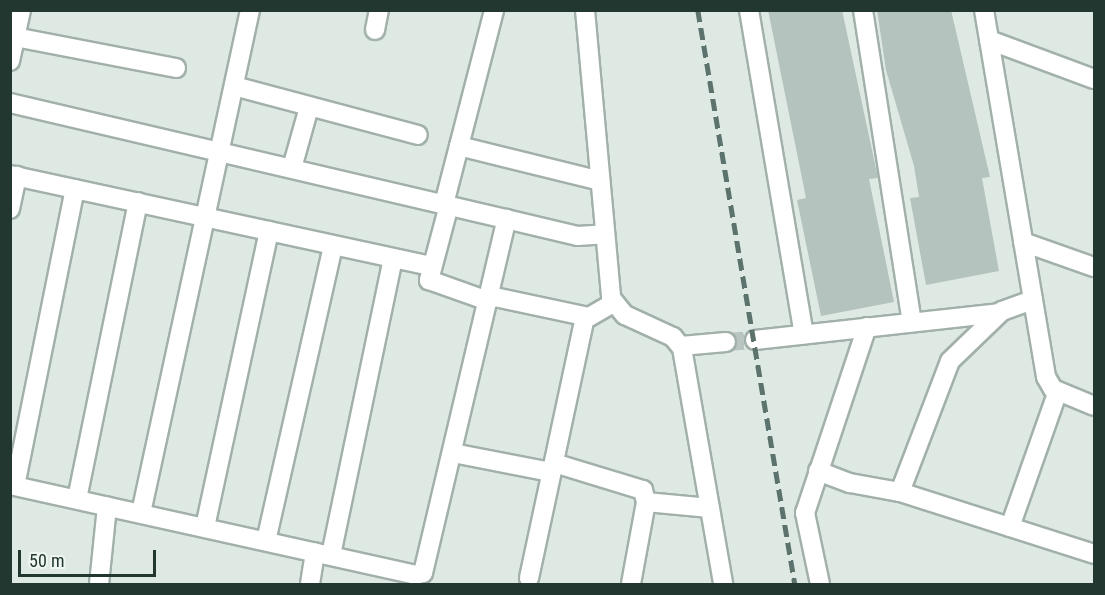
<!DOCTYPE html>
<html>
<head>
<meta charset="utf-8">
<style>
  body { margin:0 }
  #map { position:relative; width:1105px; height:595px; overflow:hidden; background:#dfe9e4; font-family:"Roboto Condensed",sans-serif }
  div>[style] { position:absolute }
  .building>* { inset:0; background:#b4c3bd }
  .minor-tunnel>* { height:18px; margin-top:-9px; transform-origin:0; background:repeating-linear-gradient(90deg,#b9c5c0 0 18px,transparent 0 27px) }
  .roads { filter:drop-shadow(2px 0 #a2b0aa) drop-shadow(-2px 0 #a2b0aa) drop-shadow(0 2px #a2b0aa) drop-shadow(0 -2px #a2b0aa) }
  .minor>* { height:18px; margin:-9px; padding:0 9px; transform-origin:9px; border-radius:9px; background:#fff }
  .rail>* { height:4.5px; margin-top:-2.25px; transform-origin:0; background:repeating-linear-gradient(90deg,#5b736c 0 12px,transparent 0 18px) }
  span { translate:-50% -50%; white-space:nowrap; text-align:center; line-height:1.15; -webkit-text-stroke:4.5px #eff6f2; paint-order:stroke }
  .frame { position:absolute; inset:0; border:12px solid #213730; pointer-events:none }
  .scale { position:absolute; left:18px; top:550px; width:138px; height:27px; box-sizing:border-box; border:3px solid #213730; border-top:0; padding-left:8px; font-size:18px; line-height:21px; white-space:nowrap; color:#213730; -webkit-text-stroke:4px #eff6f2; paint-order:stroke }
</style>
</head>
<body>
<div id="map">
  <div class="building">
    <div style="clip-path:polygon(768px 10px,842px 10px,878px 178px,869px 179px,894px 302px,821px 316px,797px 200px,806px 198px)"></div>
    <div style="clip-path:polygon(877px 10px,951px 10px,990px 177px,982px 178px,999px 271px,926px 285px,910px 198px,919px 197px,914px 166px,886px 70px)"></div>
  </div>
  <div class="minor-tunnel">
    <div style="left:726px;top:342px;width:29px;rotate:-4deg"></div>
  </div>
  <div class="roads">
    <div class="minor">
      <div style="left:585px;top:10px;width:289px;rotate:84.8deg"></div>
      <div style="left:611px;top:298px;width:22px;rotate:51deg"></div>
      <div style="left:625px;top:315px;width:53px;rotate:24.6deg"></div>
      <div style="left:673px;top:337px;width:14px;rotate:51deg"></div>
      <div style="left:682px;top:348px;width:240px;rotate:80.1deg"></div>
      <div style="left:749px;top:10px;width:329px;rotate:80.4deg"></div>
      <div style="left:863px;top:10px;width:316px;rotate:81.1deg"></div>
      <div style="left:984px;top:10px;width:372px;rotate:80.4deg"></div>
      <div style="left:1046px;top:377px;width:14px;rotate:60deg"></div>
      <div style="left:1053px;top:389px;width:44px;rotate:22.5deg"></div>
      <div style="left:375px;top:30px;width:20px;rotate:-79deg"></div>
      <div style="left:15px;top:37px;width:164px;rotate:10.9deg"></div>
      <div style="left:989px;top:40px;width:112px;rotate:20.4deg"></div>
      <div style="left:10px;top:61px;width:52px;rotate:-77.8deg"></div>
      <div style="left:234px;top:86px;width:190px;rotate:14.9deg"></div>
      <div style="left:10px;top:103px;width:583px;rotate:13.18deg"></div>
      <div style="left:578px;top:236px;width:26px;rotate:-4deg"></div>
      <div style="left:459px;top:146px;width:145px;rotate:13.9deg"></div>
      <div style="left:292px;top:168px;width:63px;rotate:-74.4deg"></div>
      <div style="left:10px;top:175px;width:431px;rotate:12.2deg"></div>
      <div style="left:444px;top:204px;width:200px;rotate:-75.5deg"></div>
      <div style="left:449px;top:205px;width:78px;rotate:104.9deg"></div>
      <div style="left:429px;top:280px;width:63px;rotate:19.6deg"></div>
      <div style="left:10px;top:209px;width:34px;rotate:-78deg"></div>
      <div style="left:1023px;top:242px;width:75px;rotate:19.4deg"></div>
      <div style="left:490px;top:296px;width:101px;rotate:12deg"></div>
      <div style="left:589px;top:317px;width:28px;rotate:-30deg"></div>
      <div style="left:755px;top:340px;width:245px;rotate:-6.3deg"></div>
      <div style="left:681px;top:346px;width:45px;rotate:-5.1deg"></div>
      <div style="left:453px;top:453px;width:100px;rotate:11deg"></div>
      <div style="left:554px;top:463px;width:93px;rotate:16.9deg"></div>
      <div style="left:643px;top:490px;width:12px;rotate:76deg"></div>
      <div style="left:646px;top:502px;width:83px;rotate:100.4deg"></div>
      <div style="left:818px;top:471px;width:34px;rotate:21deg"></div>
      <div style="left:850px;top:483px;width:51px;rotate:10.2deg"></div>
      <div style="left:900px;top:492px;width:204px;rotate:17.7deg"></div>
      <div style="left:10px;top:485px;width:415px;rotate:12.5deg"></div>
      <div style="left:415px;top:575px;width:8px;rotate:-14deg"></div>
      <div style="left:423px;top:573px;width:364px;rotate:-76.7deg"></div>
      <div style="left:15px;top:486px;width:303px;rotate:-78.6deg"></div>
      <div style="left:900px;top:492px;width:140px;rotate:-69.1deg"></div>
      <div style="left:950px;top:361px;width:72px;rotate:-43.9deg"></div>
      <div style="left:1002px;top:311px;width:33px;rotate:-20deg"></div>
      <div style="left:77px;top:499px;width:303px;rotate:-78.4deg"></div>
      <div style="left:646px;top:502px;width:64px;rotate:5.4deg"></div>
      <div style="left:141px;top:513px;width:515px;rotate:-77.77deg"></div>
      <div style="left:205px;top:527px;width:303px;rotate:-77.8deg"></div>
      <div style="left:1010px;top:527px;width:144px;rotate:-70.6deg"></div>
      <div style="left:266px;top:541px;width:303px;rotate:-77.2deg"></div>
      <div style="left:331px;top:555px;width:303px;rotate:-78.2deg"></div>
      <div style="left:529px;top:578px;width:267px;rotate:-77.9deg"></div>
      <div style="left:99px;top:584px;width:78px;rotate:-84.1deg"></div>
      <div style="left:310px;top:584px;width:32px;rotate:-81deg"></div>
      <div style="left:820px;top:584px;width:73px;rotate:-101.9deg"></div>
      <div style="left:805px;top:513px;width:196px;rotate:-71.6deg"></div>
    </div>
  </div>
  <div class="rail">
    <div style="left:698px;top:10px;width:582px;rotate:80.41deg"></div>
  </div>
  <div class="frame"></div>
  <div class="scale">50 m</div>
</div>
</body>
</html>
